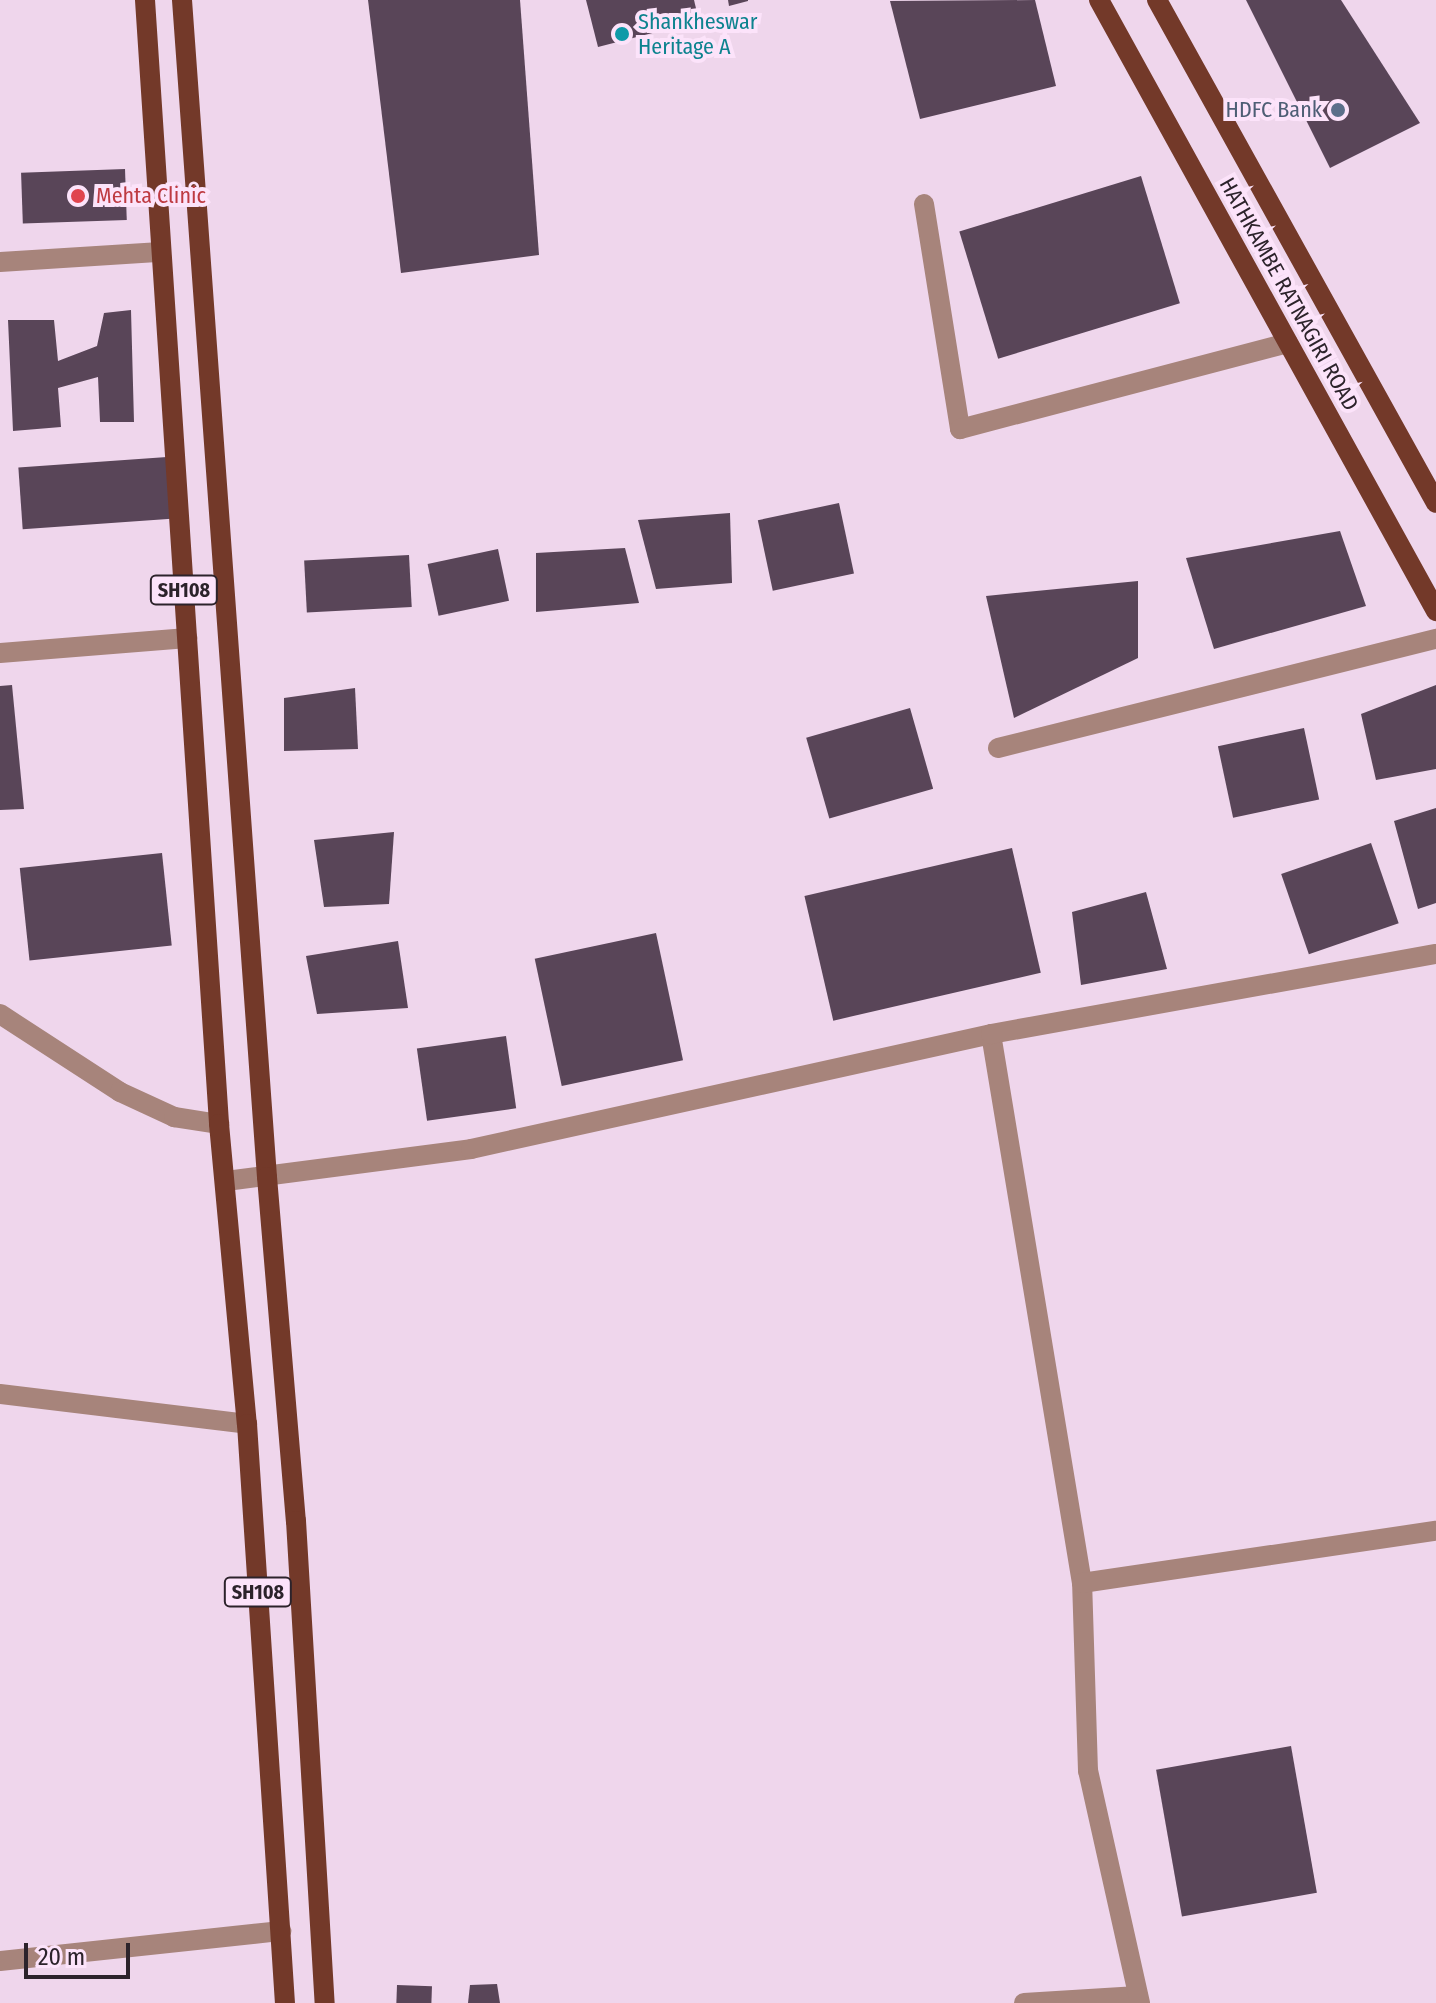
<!DOCTYPE html>
<html>
<head>
<meta charset="utf-8">
<style>
  body { margin:0 }
  #map { position:relative; width:1436px; height:2003px; overflow:hidden; background:#efd6ec; font-family:"Fira Sans Condensed",sans-serif }
  div>[style] { position:absolute }
  .building>* { inset:0; background:#594558; transform-origin:0 0 }
  .minor>* { height:20px; margin:-10px; padding:0 10px; transform-origin:10px; border-radius:10px; background:#a7847b }
  .major>* { height:20px; margin:-10px; padding:0 10px; transform-origin:10px; border-radius:10px; background:#733929 }
  .dots>* { width:22px; height:22px; translate:-50% -50%; box-sizing:border-box; border:4px solid #fce3fa; border-radius:50% }
  span { translate:-50% -50%; white-space:nowrap; text-align:center; line-height:1.15; -webkit-text-stroke:8px #fce3fa; paint-order:stroke }
  .shield-label span { padding:2px 6px; background:#fce3fa; border:2px solid; border-radius:6px; -webkit-text-stroke-width:0 }
  .shield-label { font-size:20px; color:#2c232b; font-weight:700 }
  .culture-label { font-size:22px; color:#0d838f }
  .left { translate:0 -50%; text-align:left }
  .service-label { font-size:22px; color:#4e5e75 }
  .right { translate:-100% -50%; text-align:right }
  .health-label { font-size:22px; color:#be3a42 }
  .street-label { font-size:22px; color:#2c232b }
  .scale { position:absolute; left:24px; top:1943px; width:106px; height:36px; box-sizing:border-box; border:4px solid #2c232b; border-top:0; padding-left:10px; font-size:24px; line-height:28px; white-space:nowrap; color:#2c232b; -webkit-text-stroke:6px #fce3fa; paint-order:stroke }
</style>
</head>
<body>
<div id="map">
  <div class="building">
    <div style="clip-path:polygon(368px 0,520px 0,539px 255px,401px 273px)"></div>
    <div style="clip-path:polygon(586px 0,694px 0,699px 21px,598px 47px)"></div>
    <div style="clip-path:polygon(728px 0,748px 0,748px 1px,729px 6px)"></div>
    <div style="clip-path:polygon(1035px 0,1056px 86px,920px 119px,890px 1px)"></div>
    <div style="clip-path:polygon(1246px 0,1341px 0,1420px 123px,1330px 168px)"></div>
    <div style="left:125px;top:169px;width:51px;height:104px;rotate:88deg"></div>
    <div style="left:1141px;top:176px;width:133px;height:190px;rotate:73deg"></div>
    <div style="clip-path:polygon(131px 310px,134px 422px,100px 422px,98px 377px,58px 388px,61px 427px,13px 431px,8px 320px,54px 320px,58px 361px,97px 346px,104px 313px)"></div>
    <div style="left:167px;top:457px;width:62px;height:149px;rotate:86deg"></div>
    <div style="left:839px;top:503px;width:72px;height:83px;rotate:78deg"></div>
    <div style="clip-path:polygon(730px 513px,732px 583px,656px 589px,638px 520px)"></div>
    <div style="clip-path:polygon(1340px 531px,1366px 606px,1214px 649px,1186px 558px)"></div>
    <div style="clip-path:polygon(625px 548px,639px 603px,536px 612px,536px 553px)"></div>
    <div style="left:498px;top:549px;width:53px;height:72px;rotate:78deg"></div>
    <div style="left:409px;top:555px;width:52px;height:105px;rotate:87deg"></div>
    <div style="clip-path:polygon(1138px 581px,1138px 658px,1014px 718px,986px 596px)"></div>
    <div style="clip-path:polygon(12px 685px,24px 809px,0 810px,0 686px)"></div>
    <div style="clip-path:polygon(1436px 685px,1436px 769px,1376px 780px,1361px 714px)"></div>
    <div style="clip-path:polygon(355px 688px,358px 749px,284px 751px,284px 698px)"></div>
    <div style="left:910px;top:708px;width:84px;height:108px;rotate:74deg"></div>
    <div style="left:1304px;top:728px;width:73px;height:88px;rotate:78deg"></div>
    <div style="clip-path:polygon(1436px 808px,1436px 903px,1418px 909px,1394px 821px)"></div>
    <div style="clip-path:polygon(394px 832px,389px 904px,324px 907px,314px 840px)"></div>
    <div style="left:1371px;top:843px;width:85px;height:95px;rotate:71deg"></div>
    <div style="left:1012px;top:848px;width:128px;height:213px;rotate:77deg"></div>
    <div style="left:162px;top:853px;width:93px;height:143px;rotate:84deg"></div>
    <div style="clip-path:polygon(1146px 892px,1167px 969px,1081px 985px,1072px 912px)"></div>
    <div style="left:656px;top:933px;width:130px;height:124px;rotate:78deg"></div>
    <div style="clip-path:polygon(398px 941px,408px 1008px,317px 1014px,306px 956px)"></div>
    <div style="left:506px;top:1036px;width:73px;height:90px;rotate:82deg"></div>
    <div style="left:1291px;top:1746px;width:149px;height:137px;rotate:80deg"></div>
    <div style="clip-path:polygon(497px 1984px,500px 2003px,468px 2003px,470px 1985px)"></div>
    <div style="left:397px;top:1985px;width:35px;height:18px;rotate:2deg"></div>
  </div>
  <div class="minor">
    <div style="left:924px;top:204px;width:228px;rotate:80.9deg"></div>
    <div style="left:960px;top:429px;width:339px;rotate:-14.7deg"></div>
    <div style="left:0;top:262px;width:161px;rotate:-3.6deg"></div>
    <div style="left:0;top:653px;width:188px;rotate:-4.6deg"></div>
    <div style="left:998px;top:748px;width:451px;rotate:-14deg"></div>
    <div style="left:0;top:1014px;width:143px;rotate:33deg"></div>
    <div style="left:120px;top:1092px;width:60px;rotate:24.8deg"></div>
    <div style="left:174px;top:1117px;width:46px;rotate:8.8deg"></div>
    <div style="left:991px;top:1034px;width:556px;rotate:80.59deg"></div>
    <div style="left:226px;top:1181px;width:247px;rotate:-7.4deg"></div>
    <div style="left:471px;top:1149px;width:533px;rotate:-12.47deg"></div>
    <div style="left:991px;top:1034px;width:452px;rotate:-10.2deg"></div>
    <div style="left:0;top:1394px;width:249px;rotate:6.9deg"></div>
    <div style="left:0;top:1961px;width:283px;rotate:-6.1deg"></div>
    <div style="left:1024px;top:2003px;width:114px;rotate:-3.5deg"></div>
    <div style="left:1140px;top:2003px;width:238px;rotate:-102.6deg"></div>
    <div style="left:1088px;top:1771px;width:188px;rotate:-91.8deg"></div>
    <div style="left:1082px;top:1583px;width:358px;rotate:-8.4deg"></div>
  </div>
  <div class="major">
    <div style="left:145px;top:0;width:1126px;rotate:86.23deg"></div>
    <div style="left:219px;top:1124px;width:301px;rotate:84.7deg"></div>
    <div style="left:247px;top:1424px;width:580px;rotate:86.25deg"></div>
    <div style="left:182px;top:0;width:1180px;rotate:85.87deg"></div>
    <div style="left:267px;top:1177px;width:345px;rotate:85.2deg"></div>
    <div style="left:296px;top:1521px;width:483px;rotate:86.6deg"></div>
    <div style="left:1099px;top:0;width:698px;rotate:61.12deg"></div>
    <div style="left:1157px;top:0;width:575px;rotate:60.98deg"></div>
  </div>
  <div class="dots">
    <div style="left:622px;top:34px;background:#0f9aa8"></div>
    <div style="left:1338px;top:110px;background:#5c6f8a"></div>
    <div style="left:78px;top:196px;background:#e0444e"></div>
  </div>
  <div class="shield-label">
    <span style="left:184px;top:590px">SH108</span>
    <span style="left:258px;top:1592px">SH108</span>
  </div>
  <div class="culture-label">
    <span class="left" style="left:638px;top:34px">Shankheswar<br>Heritage A</span>
  </div>
  <div class="service-label">
    <span class="right" style="left:1322px;top:110px">HDFC Bank</span>
  </div>
  <div class="health-label">
    <span class="left" style="left:96px;top:196px">Mehta Clinic</span>
  </div>
  <div class="street-label">
    <span style="left:1289px;top:294px;rotate:61deg">HATHKAMBE RATNAGIRI ROAD</span>
  </div>
  <div class="scale">20 m</div>
</div>
</body>
</html>
